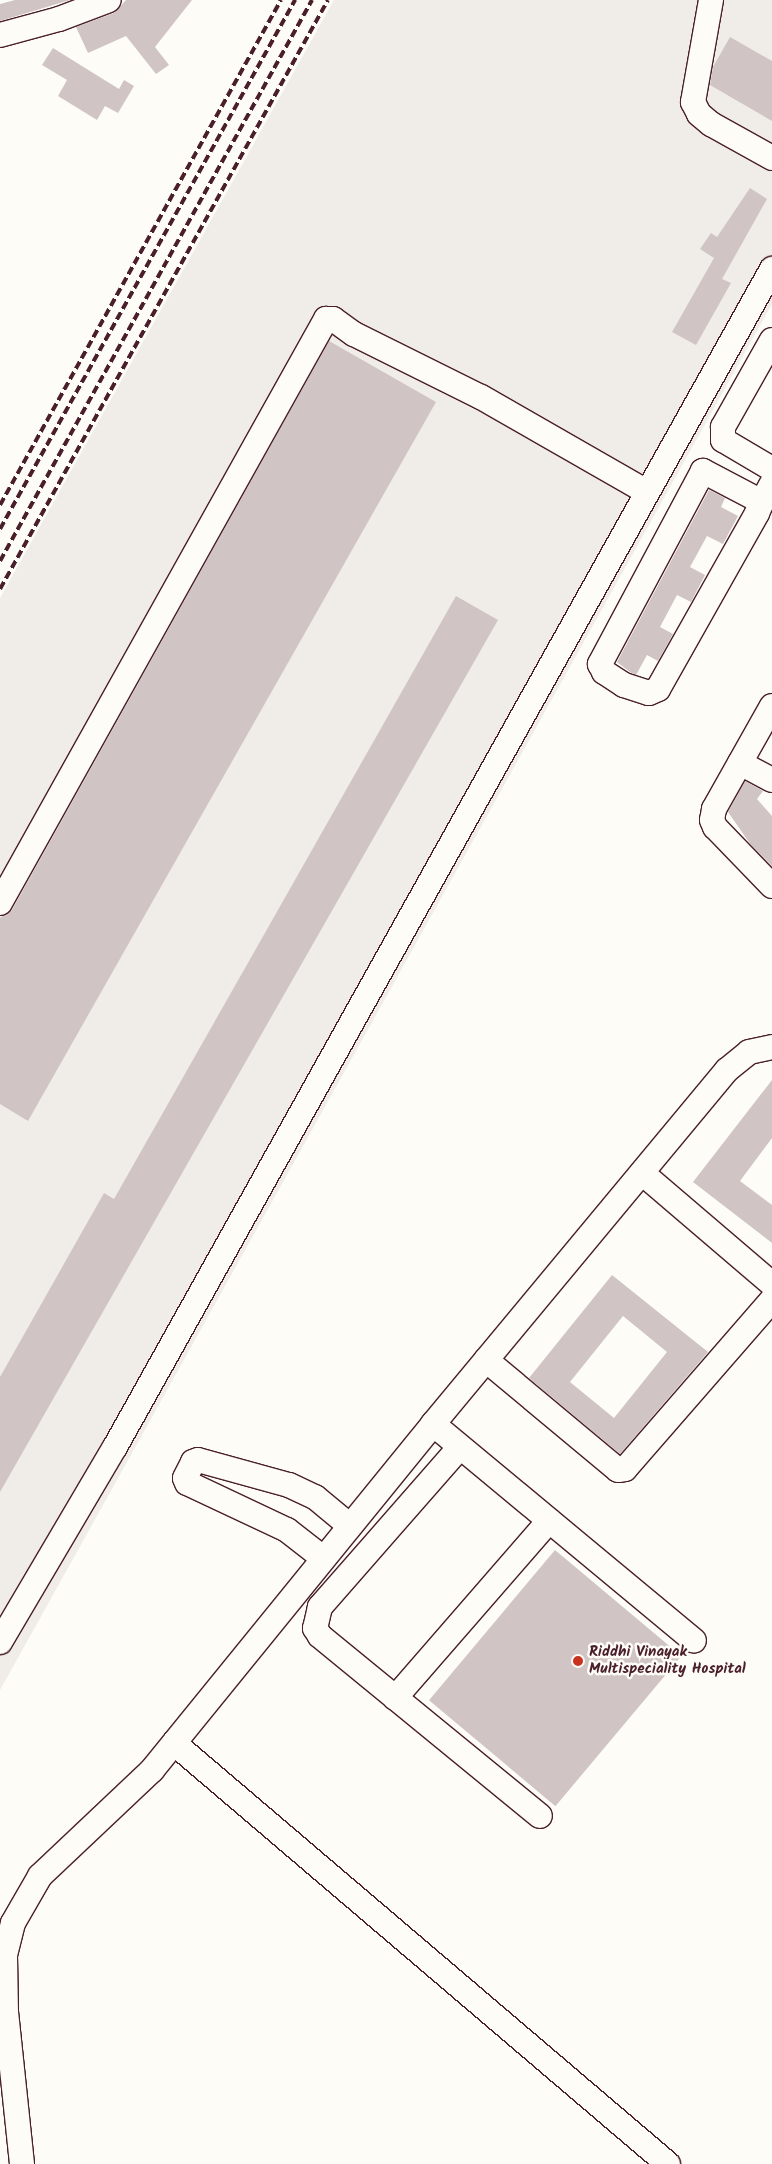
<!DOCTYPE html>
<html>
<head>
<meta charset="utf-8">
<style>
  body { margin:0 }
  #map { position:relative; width:772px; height:2164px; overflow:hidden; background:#fdfcf7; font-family:Kalam,sans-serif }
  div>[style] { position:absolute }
  .built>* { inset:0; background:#f0ece8 }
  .building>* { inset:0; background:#d0c5c4; transform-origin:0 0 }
  .roads { filter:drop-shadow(1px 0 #4a1f2b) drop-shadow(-1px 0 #4a1f2b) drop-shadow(0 1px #4a1f2b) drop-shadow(0 -1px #4a1f2b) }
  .minor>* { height:24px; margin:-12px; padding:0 12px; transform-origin:12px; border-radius:12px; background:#fdfcf7 }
  .rail>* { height:4px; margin-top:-2px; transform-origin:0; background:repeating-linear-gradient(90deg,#4a1f2b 0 8px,transparent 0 12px) }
  .dots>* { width:14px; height:14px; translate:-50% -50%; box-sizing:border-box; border:2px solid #fdfcf7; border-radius:50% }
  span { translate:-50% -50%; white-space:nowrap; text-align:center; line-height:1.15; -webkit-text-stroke:5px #fdfcf7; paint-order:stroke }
  .poi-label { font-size:15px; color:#4a1f2b; font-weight:700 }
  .left { translate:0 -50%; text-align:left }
</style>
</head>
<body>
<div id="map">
  <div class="built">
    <div style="clip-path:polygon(334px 0,772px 0,772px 304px,0 1690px,0 598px)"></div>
  </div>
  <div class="building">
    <div style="clip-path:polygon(15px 0,70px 0,0 21px,0 4px)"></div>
    <div style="clip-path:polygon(126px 0,192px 0,155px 47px,169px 65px,156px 74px,126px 36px,88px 53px,76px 27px,114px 13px)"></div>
    <div style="clip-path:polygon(730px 37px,772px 61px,772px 121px,710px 85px,713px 67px)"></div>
    <div style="clip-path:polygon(53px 48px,119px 89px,124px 80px,134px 86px,118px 113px,105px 106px,97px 120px,58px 96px,67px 80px,42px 65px)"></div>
    <div style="clip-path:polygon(750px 188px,767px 199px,722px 279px,731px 283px,696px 345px,672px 332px,714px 258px,700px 249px,711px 233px,717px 237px)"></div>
    <div style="clip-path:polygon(329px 341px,436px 402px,28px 1121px,0 1104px,0 918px,12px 910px)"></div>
    <div style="clip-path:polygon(709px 490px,725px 498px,721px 507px,738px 516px,723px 544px,707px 536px,690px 567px,705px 575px,691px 602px,677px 595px,660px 627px,673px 634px,658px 661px,647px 655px,636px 675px,630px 672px,617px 662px)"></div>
    <div style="clip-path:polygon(456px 596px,498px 620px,0 1492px,0 1377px,104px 1193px,114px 1199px)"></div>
    <div style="clip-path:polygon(745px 781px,763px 791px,757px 799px,772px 816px,772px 866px,751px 845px,728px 812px)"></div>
    <div style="clip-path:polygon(772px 1080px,772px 1138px,740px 1181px,772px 1205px,772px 1243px,693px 1182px)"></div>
    <div style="clip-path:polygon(evenodd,612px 1275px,708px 1352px,620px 1454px,529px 1378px,612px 1275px,623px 1316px,667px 1352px,614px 1418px,570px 1382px,623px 1316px)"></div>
    <div style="left:555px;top:1550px;width:165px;height:196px;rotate:40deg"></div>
  </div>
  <div class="roads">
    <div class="minor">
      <div style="left:711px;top:0;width:104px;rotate:100deg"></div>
      <div style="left:693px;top:102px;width:13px;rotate:63deg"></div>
      <div style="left:699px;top:114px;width:16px;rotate:40deg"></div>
      <div style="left:711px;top:124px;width:70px;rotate:29.1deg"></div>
      <div style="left:0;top:35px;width:61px;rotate:-15.2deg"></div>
      <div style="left:59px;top:19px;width:53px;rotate:-20.8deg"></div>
      <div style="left:772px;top:340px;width:100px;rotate:119.4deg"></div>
      <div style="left:723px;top:427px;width:13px;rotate:90deg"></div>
      <div style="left:723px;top:440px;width:57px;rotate:30.6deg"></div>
      <div style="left:762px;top:502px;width:67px;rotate:-152.3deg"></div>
      <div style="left:703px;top:471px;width:219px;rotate:118.1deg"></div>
      <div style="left:600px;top:664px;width:9px;rotate:63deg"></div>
      <div style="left:604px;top:672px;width:24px;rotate:33deg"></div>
      <div style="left:624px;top:685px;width:26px;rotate:18deg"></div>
      <div style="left:649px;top:693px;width:10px;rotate:-24deg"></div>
      <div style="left:658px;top:689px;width:202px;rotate:-60.6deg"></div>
      <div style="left:757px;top:513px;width:12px;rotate:-66deg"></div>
      <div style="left:762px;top:502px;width:21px;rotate:-62deg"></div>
      <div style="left:772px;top:706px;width:118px;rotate:119.4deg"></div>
      <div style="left:714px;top:809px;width:11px;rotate:100deg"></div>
      <div style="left:712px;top:820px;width:8px;rotate:67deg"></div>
      <div style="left:715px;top:827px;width:82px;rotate:46deg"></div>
      <div style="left:740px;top:763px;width:36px;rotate:28deg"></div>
      <div style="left:0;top:903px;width:669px;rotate:-60.83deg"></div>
      <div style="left:326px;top:319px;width:7px"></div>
      <div style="left:333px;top:319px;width:26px;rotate:36deg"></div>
      <div style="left:354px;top:334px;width:142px;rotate:26.4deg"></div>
      <div style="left:481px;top:397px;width:191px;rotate:29.8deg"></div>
      <div style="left:642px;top:1173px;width:171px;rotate:40.5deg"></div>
      <div style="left:486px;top:1360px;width:172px;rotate:39.8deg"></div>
      <div style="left:618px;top:1470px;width:7px;rotate:-8deg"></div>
      <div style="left:625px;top:1469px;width:224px;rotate:-49deg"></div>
      <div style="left:433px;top:1424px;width:339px;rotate:39.7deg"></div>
      <div style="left:460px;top:1447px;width:213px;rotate:131.2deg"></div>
      <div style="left:320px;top:1607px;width:22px;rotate:103deg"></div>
      <div style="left:315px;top:1628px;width:9px;rotate:58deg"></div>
      <div style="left:320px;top:1636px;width:284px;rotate:39.3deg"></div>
      <div style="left:323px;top:1558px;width:46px;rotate:-142.1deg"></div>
      <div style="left:287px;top:1530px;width:110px;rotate:-154.8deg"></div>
      <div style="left:187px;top:1483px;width:5px;rotate:-112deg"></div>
      <div style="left:185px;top:1478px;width:18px;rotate:-63deg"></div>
      <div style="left:193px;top:1462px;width:5px;rotate:-22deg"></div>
      <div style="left:198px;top:1460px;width:94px;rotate:15.4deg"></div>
      <div style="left:289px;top:1485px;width:29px;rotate:25deg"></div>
      <div style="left:315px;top:1497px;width:45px;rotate:39.6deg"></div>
      <div style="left:0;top:1642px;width:226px;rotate:-59.5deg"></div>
      <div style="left:115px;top:1447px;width:1349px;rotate:-60.85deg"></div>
      <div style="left:395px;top:1698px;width:235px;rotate:-49deg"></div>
      <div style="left:174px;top:1743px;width:649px;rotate:40.44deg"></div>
      <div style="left:22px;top:2164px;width:152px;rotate:-96deg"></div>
      <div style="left:6px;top:2013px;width:58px;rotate:-91deg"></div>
      <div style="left:5px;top:1955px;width:33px;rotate:-76deg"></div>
      <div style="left:13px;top:1923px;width:54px;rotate:-60.1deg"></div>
      <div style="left:40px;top:1876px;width:154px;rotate:-43.4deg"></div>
      <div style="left:152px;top:1770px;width:446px;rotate:-50.9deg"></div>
      <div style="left:433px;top:1424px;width:460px;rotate:-50.3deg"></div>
      <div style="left:727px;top:1070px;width:28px;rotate:-39deg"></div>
      <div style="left:749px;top:1052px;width:24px;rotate:-12deg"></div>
    </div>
  </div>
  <div class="rail">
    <div style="left:0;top:505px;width:578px;rotate:-60.91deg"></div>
    <div style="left:0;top:529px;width:606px;rotate:-60.85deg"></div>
    <div style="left:0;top:561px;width:642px;rotate:-60.92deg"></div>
    <div style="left:0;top:589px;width:674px;rotate:-60.89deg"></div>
  </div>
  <div class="dots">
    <div style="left:578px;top:1661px;background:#c8321e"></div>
  </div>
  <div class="poi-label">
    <span class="left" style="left:589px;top:1661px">Riddhi Vinayak<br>Multispeciality Hospital</span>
  </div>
</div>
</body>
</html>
